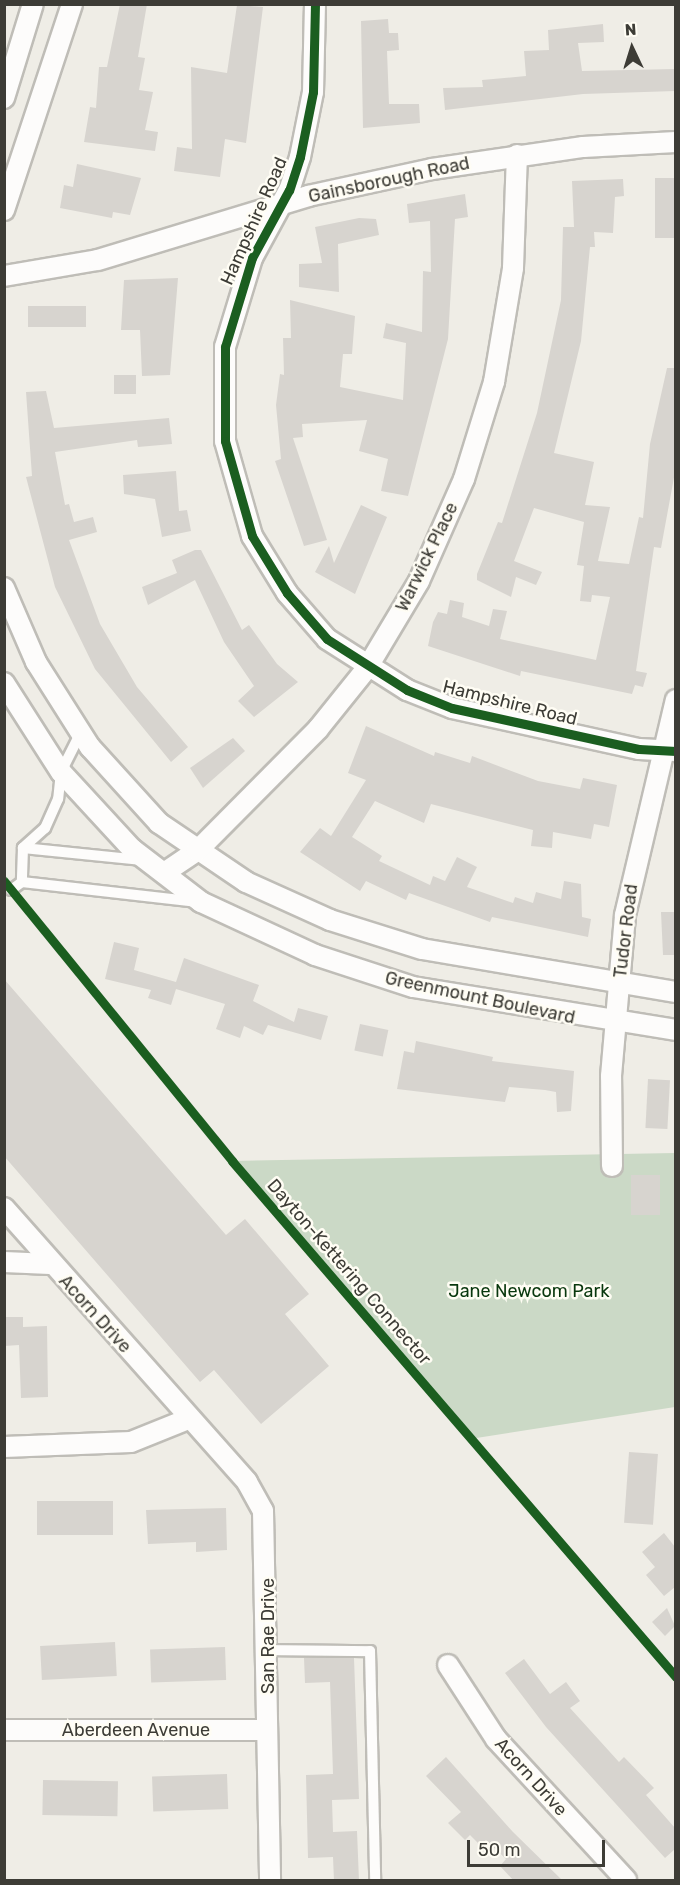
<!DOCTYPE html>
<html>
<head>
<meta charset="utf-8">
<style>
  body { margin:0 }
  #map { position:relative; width:680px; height:1885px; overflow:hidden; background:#efede6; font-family:Rubik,sans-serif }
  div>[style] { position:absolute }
  .green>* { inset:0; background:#cbd9c6 }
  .building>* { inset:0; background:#d7d4cf; transform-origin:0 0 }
  .roads { filter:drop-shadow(2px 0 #bfbdb7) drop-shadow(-2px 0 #bfbdb7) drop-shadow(0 2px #bfbdb7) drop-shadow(0 -2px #bfbdb7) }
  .lane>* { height:10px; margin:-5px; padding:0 5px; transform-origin:5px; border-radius:5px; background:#fdfcfb }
  .street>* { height:20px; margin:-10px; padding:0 10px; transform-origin:10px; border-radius:10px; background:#fdfcfb }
  .cycleway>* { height:9px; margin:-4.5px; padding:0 4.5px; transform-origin:4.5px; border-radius:4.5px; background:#1b5e20 }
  span { translate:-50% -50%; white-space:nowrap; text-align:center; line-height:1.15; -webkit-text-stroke:5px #fffdf4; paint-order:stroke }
  .street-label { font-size:18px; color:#3d3c36 }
  .park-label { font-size:18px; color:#08370d }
  .frame { position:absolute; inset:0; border:6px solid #3d3c36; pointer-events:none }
  .north { position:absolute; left:602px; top:18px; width:60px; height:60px; -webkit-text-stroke:4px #fffdf4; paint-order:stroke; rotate:356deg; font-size:16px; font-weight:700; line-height:24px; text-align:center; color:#3d3c36 }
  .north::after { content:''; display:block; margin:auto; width:21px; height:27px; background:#3d3c36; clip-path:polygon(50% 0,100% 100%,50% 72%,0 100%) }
  .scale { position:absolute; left:467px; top:1840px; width:138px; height:27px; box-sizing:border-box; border:3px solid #3d3c36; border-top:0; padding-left:8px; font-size:18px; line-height:21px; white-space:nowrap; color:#3d3c36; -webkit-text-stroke:4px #fffdf4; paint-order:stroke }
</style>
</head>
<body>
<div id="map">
  <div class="green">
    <div style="clip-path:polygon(675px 1153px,675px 1407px,470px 1439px,232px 1161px)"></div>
  </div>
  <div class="building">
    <div style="clip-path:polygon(120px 4px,147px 4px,138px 57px,145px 58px,139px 90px,153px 92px,145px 130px,158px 132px,155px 151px,84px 142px,90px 107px,96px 108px,99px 67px,107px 67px)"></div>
    <div style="clip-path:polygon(237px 5px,263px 7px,246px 143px,225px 139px,220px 177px,174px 171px,177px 147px,192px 149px,191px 67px,227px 73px)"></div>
    <div style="clip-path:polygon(388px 19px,389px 33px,398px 33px,399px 50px,387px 51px,389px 104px,419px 104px,420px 123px,363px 128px,361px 21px)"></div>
    <div style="clip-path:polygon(603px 24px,604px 42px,578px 43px,582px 71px,675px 69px,675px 91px,583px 94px,445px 110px,443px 88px,483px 87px,482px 80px,526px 76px,524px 51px,549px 50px,548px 30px)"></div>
    <div style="clip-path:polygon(77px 164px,141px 178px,130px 215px,113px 212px,112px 218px,60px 208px,64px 185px,73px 187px)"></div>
    <div style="left:655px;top:178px;width:20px;height:60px"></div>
    <div style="clip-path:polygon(623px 179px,624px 196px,615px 197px,613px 233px,594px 232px,595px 247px,590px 247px,581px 341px,554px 453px,594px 462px,585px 505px,610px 507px,598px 561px,629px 564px,639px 517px,643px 518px,650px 444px,667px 368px,675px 368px,675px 472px,661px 548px,654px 547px,636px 671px,647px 673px,643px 687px,635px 685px,632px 694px,521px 671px,520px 676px,428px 646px,433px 622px,438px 612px,447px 614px,450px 600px,464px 603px,462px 617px,489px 626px,493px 609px,507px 611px,500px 639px,596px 660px,610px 597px,592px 595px,591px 602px,580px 601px,584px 566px,577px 565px,584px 522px,534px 508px,514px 561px,542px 572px,536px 585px,516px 577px,511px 597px,477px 580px,477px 574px,498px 522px,502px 523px,537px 413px,561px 300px,563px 227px,574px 227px,572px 181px)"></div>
    <div style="clip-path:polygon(465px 194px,468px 217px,455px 219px,448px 339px,408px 496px,381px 491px,388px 459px,359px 451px,367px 420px,302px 424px,303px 437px,293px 438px,327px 540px,304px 546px,275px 461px,281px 459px,276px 405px,280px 374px,284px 375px,283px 338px,291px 338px,290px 300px,355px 316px,352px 354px,343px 354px,340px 387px,403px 400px,406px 343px,383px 338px,386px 323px,422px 332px,423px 271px,431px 272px,430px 221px,409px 223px,407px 204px)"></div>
    <div style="clip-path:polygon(359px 218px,376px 219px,379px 235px,338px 244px,339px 292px,299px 287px,299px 264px,322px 263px,315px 227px)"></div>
    <div style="clip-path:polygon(178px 278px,170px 375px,142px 376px,140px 330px,121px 330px,124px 280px)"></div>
    <div style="left:86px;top:306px;width:21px;height:58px;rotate:90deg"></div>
    <div style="left:136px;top:375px;width:19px;height:22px;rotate:90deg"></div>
    <div style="clip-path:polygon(46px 391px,54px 428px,169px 418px,172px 444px,138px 447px,137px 440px,55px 452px,65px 505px,69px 504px,74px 522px,93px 517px,97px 532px,69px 540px,100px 624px,137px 687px,188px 747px,171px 762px,95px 669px,55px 587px,26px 477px,32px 476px,26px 392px)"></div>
    <div style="clip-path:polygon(176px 471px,179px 511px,187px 510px,191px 531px,162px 537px,155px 499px,124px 494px,123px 475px)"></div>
    <div style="clip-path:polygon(361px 505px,387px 517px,355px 594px,315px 572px,329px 546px,334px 563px)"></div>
    <div style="clip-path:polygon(195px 550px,201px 550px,242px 630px,249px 625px,277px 664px,298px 682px,254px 717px,238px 701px,254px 686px,224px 642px,195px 580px,148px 605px,142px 587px,177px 573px,172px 560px)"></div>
    <div style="clip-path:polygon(366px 726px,434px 756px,435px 752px,470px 763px,472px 756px,538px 781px,580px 789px,583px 778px,617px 785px,609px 827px,594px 824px,591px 839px,553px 832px,552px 848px,531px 846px,533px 830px,431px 804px,424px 823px,375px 801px,352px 837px,382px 856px,379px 861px,430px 885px,433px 876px,445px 881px,457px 857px,477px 867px,467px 887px,513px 903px,515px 897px,533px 903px,536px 892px,561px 899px,564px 881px,581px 884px,582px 917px,591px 919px,588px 937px,492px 917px,490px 922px,409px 893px,406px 900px,366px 881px,360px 891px,300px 852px,320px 828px,331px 836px,366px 780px,348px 773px)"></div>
    <div style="clip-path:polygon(233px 738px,245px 751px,203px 788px,190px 768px)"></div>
    <div style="clip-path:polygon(661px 912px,675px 912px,675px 955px,663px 955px)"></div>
    <div style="clip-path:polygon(114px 942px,139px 948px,134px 970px,176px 982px,184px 958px,259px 985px,253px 1001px,294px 1022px,298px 1008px,328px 1016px,321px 1040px,268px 1025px,263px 1035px,244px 1026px,240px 1038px,216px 1029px,225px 1004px,176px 989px,171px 1005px,148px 998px,151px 990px,105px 979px)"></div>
    <div style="clip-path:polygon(4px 979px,226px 1235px,245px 1219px,309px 1294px,285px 1314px,329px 1366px,261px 1424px,214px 1370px,200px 1382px,4px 1156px)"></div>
    <div style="left:360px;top:1024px;width:29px;height:27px;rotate:12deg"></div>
    <div style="clip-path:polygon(416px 1041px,493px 1057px,492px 1061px,574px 1071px,571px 1111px,557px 1112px,556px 1092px,545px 1090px,509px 1087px,505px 1102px,397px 1089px,404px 1051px,414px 1053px)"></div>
    <div style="left:648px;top:1079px;width:22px;height:49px;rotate:3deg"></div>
    <div style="left:631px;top:1175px;width:29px;height:40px"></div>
    <div style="clip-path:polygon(4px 1317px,23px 1317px,23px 1327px,47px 1326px,48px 1397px,21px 1398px,19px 1345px,4px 1346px)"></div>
    <div style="left:629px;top:1452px;width:29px;height:71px;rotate:4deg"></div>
    <div style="left:113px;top:1501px;width:34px;height:76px;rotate:90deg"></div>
    <div style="clip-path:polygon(226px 1508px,227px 1550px,196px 1552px,196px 1542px,148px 1544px,146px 1510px)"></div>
    <div style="clip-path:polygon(664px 1533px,675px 1547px,675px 1587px,664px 1596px,646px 1575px,655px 1567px,642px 1552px)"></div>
    <div style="clip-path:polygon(667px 1608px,675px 1626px,665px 1636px,652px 1622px)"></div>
    <div style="left:115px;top:1642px;width:34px;height:75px;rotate:87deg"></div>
    <div style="left:225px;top:1647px;width:33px;height:75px;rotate:88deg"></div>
    <div style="clip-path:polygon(304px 1658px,354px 1658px,359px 1799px,332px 1800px,333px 1832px,357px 1831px,359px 1881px,334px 1881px,333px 1857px,308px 1858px,306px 1775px,333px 1774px,330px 1682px,305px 1683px)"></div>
    <div style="clip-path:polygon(524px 1659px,550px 1694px,566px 1682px,580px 1701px,570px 1708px,619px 1762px,624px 1757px,654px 1788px,646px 1795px,675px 1828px,675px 1849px,665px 1858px,546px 1727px,505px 1673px)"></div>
    <div style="clip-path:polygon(446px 1757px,513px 1832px,563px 1881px,514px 1881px,500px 1866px,506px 1859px,486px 1840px,480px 1845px,470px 1835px,465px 1840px,448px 1823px,461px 1812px,426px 1776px)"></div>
    <div style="left:227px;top:1774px;width:35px;height:75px;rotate:88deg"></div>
    <div style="left:43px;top:1780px;width:75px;height:35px;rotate:1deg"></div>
  </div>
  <div class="roads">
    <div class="lane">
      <div style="left:80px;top:734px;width:42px;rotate:116.6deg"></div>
      <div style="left:61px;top:772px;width:27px;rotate:96deg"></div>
      <div style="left:58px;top:799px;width:32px;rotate:114deg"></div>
      <div style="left:45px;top:828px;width:30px;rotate:138deg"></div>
      <div style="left:23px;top:848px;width:34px;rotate:92deg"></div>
      <div style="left:22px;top:882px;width:177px;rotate:6.5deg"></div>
      <div style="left:23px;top:848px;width:120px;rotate:5.8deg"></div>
      <div style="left:11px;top:890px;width:14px;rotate:-36deg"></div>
      <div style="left:267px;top:1650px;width:103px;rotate:0.6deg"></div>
      <div style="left:370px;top:1651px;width:229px;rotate:88.7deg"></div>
    </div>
    <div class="street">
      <div style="left:315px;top:4px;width:88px;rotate:91.3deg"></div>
      <div style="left:313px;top:92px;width:66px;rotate:101.3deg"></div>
      <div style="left:300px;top:157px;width:35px;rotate:108deg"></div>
      <div style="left:289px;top:190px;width:77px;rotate:118.6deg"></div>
      <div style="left:252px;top:258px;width:93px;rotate:106.9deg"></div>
      <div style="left:225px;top:347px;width:94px;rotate:90deg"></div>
      <div style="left:225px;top:441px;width:99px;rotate:74.1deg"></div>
      <div style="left:252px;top:536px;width:67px;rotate:58.4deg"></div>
      <div style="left:287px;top:593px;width:61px;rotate:49deg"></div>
      <div style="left:327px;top:639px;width:95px;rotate:32.5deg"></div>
      <div style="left:407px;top:690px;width:48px;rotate:21.8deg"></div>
      <div style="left:452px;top:708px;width:191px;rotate:12.4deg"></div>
      <div style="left:639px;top:749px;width:37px;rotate:3deg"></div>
      <div style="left:4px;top:98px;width:98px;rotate:-72.9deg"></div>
      <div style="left:4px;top:210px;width:217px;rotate:-71.7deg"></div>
      <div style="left:4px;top:276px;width:95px;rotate:-9.7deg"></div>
      <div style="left:98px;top:260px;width:220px;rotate:-16.9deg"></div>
      <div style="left:308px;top:196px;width:127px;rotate:-12.3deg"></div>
      <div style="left:432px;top:169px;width:153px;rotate:-8.3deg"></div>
      <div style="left:583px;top:147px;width:93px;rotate:-3.1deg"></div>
      <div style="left:4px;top:588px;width:81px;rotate:66.6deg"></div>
      <div style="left:36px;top:662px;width:101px;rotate:57.6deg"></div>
      <div style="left:90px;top:747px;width:103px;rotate:47.8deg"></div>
      <div style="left:159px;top:823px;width:105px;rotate:34.1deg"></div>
      <div style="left:246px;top:882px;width:92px;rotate:24.3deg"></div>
      <div style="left:330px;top:920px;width:96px;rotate:17.5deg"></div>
      <div style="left:422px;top:949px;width:258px;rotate:9.6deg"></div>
      <div style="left:4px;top:683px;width:106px;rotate:57.4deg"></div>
      <div style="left:61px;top:772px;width:105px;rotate:47.3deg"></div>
      <div style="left:132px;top:849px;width:87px;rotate:37.5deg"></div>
      <div style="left:201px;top:902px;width:126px;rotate:24.9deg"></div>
      <div style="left:315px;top:955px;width:103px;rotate:18.1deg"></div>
      <div style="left:413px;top:987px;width:266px;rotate:9.3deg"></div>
      <div style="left:164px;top:873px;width:40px;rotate:-34deg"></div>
      <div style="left:197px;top:851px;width:172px;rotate:-45.2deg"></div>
      <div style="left:318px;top:729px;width:78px;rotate:-51.2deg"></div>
      <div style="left:367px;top:668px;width:101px;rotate:-59.1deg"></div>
      <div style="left:419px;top:581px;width:111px;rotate:-66.2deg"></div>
      <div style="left:464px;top:479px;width:102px;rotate:-72.8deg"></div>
      <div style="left:494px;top:382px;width:116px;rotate:-80.5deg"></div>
      <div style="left:513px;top:268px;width:113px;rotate:-88deg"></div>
      <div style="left:612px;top:1166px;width:90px;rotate:-90.6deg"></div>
      <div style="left:611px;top:1076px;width:162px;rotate:-85deg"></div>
      <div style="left:625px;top:915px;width:221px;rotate:-76.7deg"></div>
      <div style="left:4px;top:1208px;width:366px;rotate:48.4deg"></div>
      <div style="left:247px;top:1482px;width:33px;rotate:61deg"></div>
      <div style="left:263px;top:1511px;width:369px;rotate:88.9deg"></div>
      <div style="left:4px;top:1262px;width:46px;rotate:2.5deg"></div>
      <div style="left:4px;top:1447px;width:127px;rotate:-2.3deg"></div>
      <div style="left:131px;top:1442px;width:61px;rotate:-22deg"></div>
      <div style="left:448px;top:1665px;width:88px;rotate:57deg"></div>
      <div style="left:496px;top:1739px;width:192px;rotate:47.3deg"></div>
      <div style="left:4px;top:1730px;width:263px"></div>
    </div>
  </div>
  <div class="cycleway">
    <div style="left:315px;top:4px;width:88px;rotate:91.3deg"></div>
    <div style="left:313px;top:92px;width:66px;rotate:101.3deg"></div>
    <div style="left:300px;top:157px;width:35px;rotate:108deg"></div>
    <div style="left:289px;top:190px;width:77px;rotate:118.6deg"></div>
    <div style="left:252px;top:258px;width:93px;rotate:106.9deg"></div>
    <div style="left:225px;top:347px;width:94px;rotate:90deg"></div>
    <div style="left:225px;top:441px;width:99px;rotate:74.1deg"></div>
    <div style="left:252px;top:536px;width:67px;rotate:58.4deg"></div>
    <div style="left:287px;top:593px;width:61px;rotate:49deg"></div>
    <div style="left:327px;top:639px;width:95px;rotate:32.5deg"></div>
    <div style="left:407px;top:690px;width:48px;rotate:21.8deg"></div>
    <div style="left:452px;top:708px;width:191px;rotate:12.4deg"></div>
    <div style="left:639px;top:749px;width:37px;rotate:3deg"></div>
    <div style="left:4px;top:881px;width:361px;rotate:50.8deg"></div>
    <div style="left:232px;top:1161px;width:681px;rotate:49.29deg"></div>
  </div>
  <div class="street-label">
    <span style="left:389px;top:180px;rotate:-12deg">Gainsborough Road</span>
    <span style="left:254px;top:221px;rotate:-66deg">Hampshire Road</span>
    <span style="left:427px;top:557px;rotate:-64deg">Warwick Place</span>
    <span style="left:510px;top:703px;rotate:14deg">Hampshire Road</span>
    <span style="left:626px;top:931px;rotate:-83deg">Tudor Road</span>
    <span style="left:480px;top:998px;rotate:12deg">Greenmount Boulevard</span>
    <span style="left:349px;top:1272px;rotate:49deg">Dayton-Kettering Connector</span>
    <span style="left:95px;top:1314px;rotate:48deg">Acorn Drive</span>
    <span style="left:268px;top:1636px;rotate:-90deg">San Rae Drive</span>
    <span style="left:136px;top:1730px">Aberdeen Avenue</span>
    <span style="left:531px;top:1777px;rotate:48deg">Acorn Drive</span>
  </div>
  <div class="park-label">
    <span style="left:529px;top:1291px">Jane Newcom Park</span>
  </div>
  <div class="frame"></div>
  <div class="north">N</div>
  <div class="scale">50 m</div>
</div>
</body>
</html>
